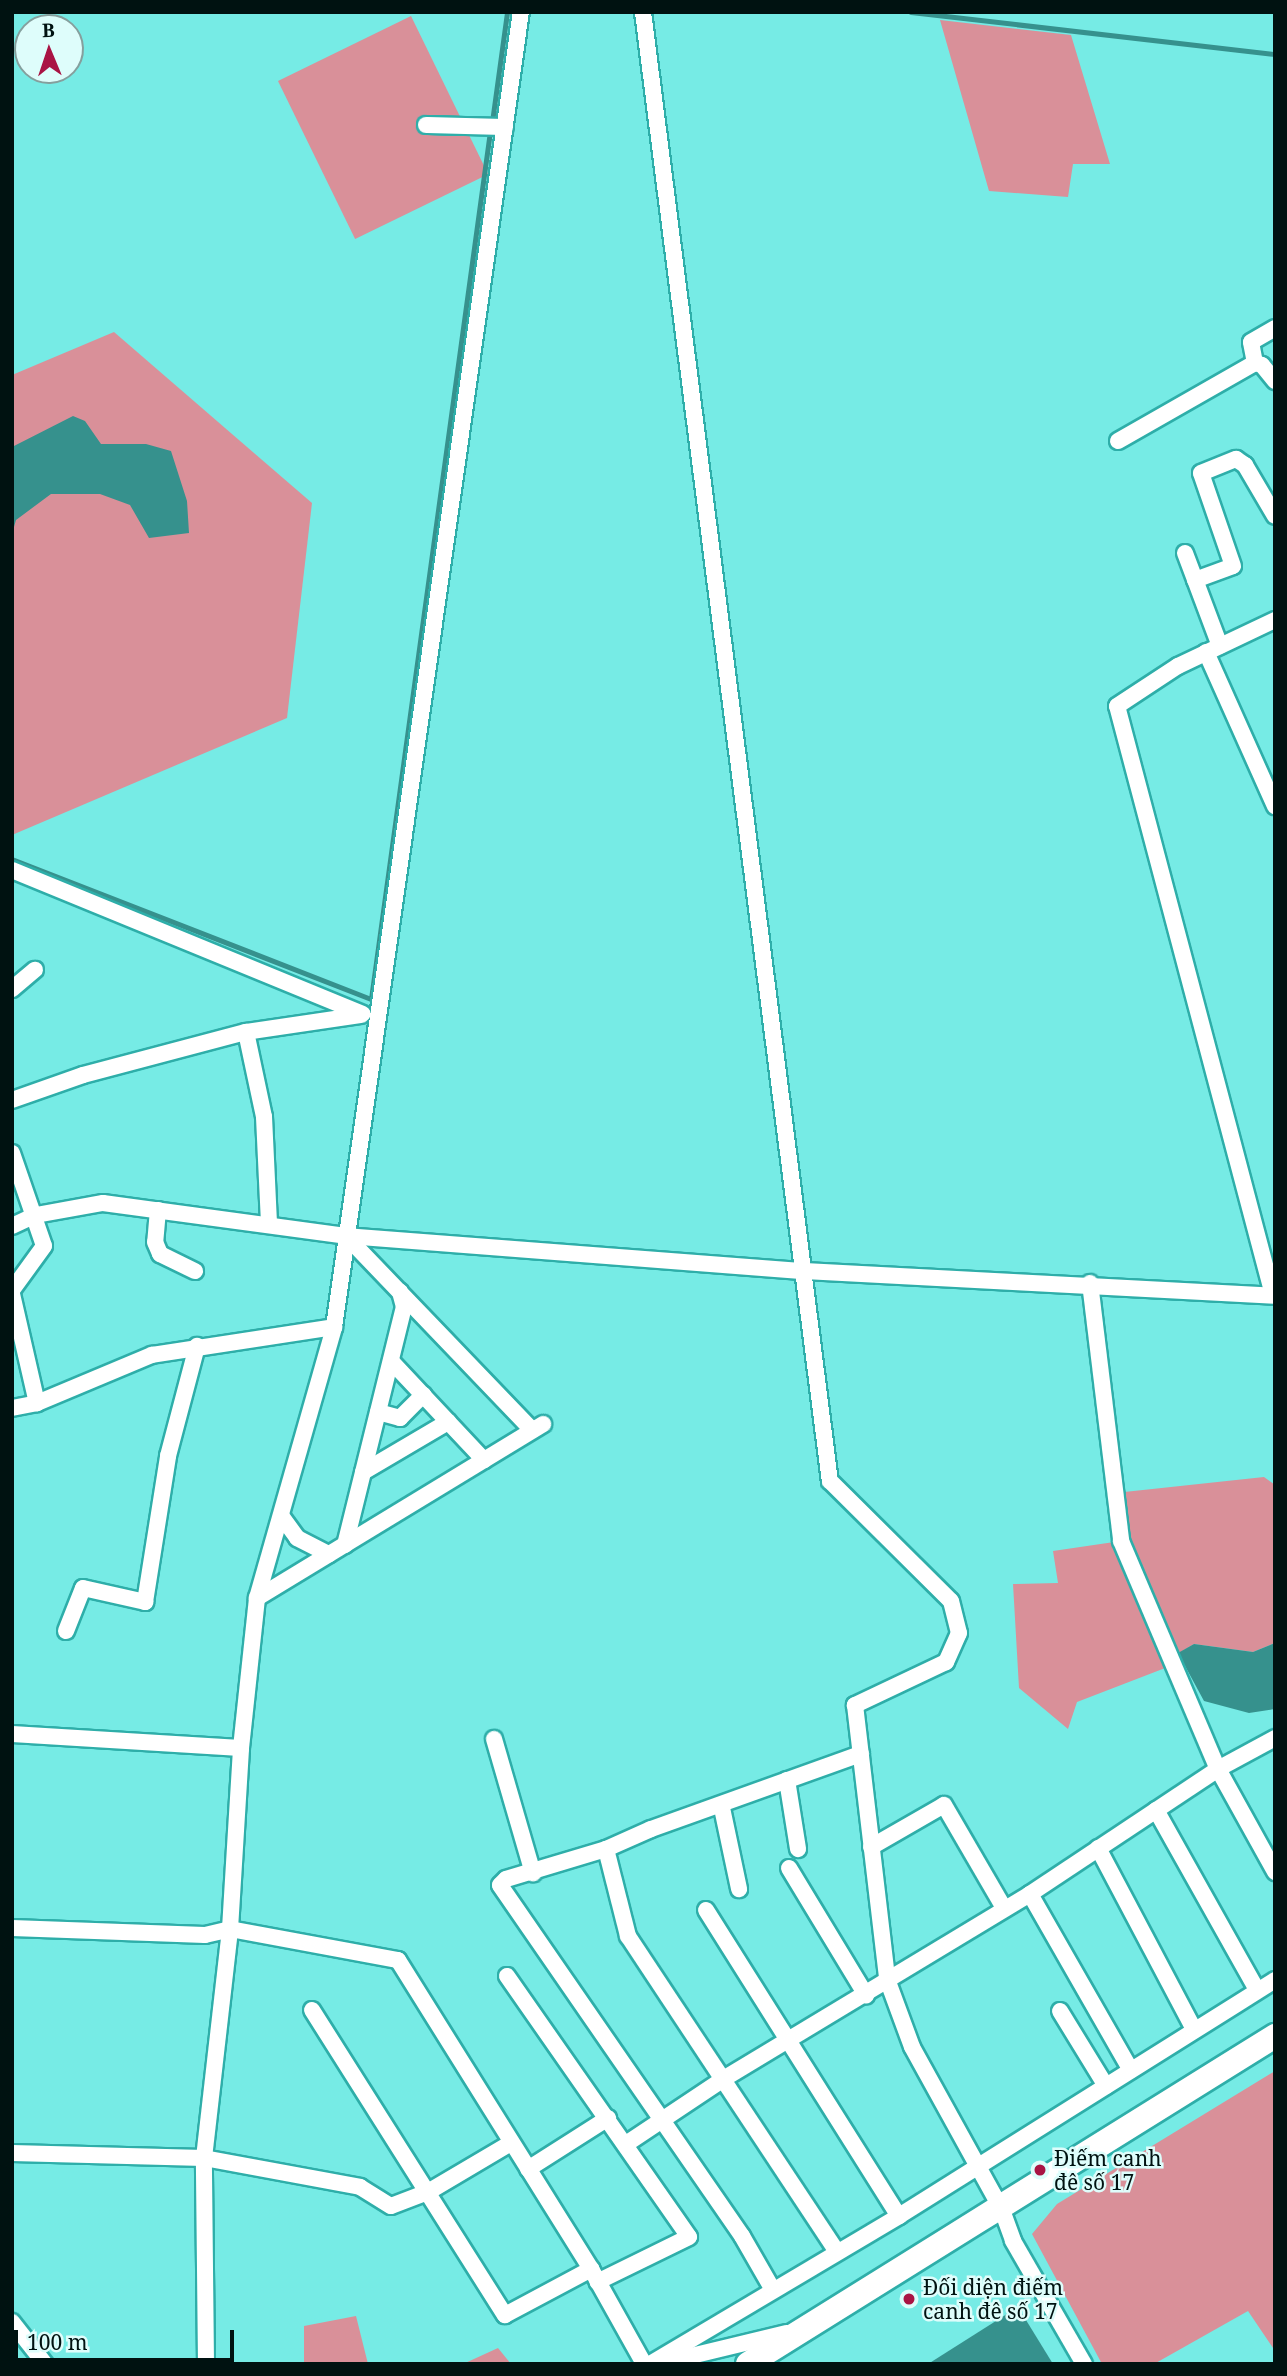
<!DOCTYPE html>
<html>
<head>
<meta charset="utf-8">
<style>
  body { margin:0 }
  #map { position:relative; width:1287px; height:2376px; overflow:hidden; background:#76ebe5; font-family:"Noto Serif",serif }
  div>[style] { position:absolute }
  .green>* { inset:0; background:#d99099; transform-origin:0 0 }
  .water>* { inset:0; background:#36918d }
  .stream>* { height:4.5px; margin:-2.25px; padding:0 2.25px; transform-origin:2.25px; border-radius:2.25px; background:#36918d }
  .roads { filter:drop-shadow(2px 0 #2eaea9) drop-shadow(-2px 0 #2eaea9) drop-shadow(0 2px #2eaea9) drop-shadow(0 -2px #2eaea9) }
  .minor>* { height:16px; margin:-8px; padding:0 8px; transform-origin:8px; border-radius:8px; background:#fff }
  .primary>* { height:24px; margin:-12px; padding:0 12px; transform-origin:12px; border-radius:12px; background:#fff }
  .dots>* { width:19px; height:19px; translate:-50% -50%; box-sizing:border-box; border:4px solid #defdfb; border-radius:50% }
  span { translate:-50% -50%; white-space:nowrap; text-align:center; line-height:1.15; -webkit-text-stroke:5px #defdfb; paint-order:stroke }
  .poi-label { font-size:21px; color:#001211 }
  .left { translate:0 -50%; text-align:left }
  .frame { position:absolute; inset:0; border:14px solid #001211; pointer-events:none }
  .north { position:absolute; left:14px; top:14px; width:70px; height:70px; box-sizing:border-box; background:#defdfb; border:2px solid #859f9d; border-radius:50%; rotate:358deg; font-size:19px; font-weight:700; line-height:28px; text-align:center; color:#001211 }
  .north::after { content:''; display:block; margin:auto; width:24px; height:32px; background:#a91444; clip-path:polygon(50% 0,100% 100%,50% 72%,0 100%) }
  .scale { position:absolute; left:14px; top:2330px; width:220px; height:32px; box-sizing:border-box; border:4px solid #001211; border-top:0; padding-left:9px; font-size:21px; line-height:24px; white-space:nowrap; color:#001211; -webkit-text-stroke:5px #defdfb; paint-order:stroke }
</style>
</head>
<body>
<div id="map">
  <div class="green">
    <div style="left:411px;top:16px;width:176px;height:148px;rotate:64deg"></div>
    <div style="clip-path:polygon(940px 20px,1071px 35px,1110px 164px,1073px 164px,1068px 197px,989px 191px)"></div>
    <div style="clip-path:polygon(114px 332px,312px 503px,287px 718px,12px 835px,12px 375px)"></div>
    <div style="clip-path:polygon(1264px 1477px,1275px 1485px,1275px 1643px,1253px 1652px,1194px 1644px,1179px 1653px,1173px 1665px,1077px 1702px,1068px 1729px,1019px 1688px,1013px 1584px,1058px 1583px,1053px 1551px,1121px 1541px,1115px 1493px)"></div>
    <div style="clip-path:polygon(1275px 2071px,1275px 2351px,1248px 2311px,1154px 2364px,1102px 2364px,1032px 2234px,1057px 2204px)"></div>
    <div style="clip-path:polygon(356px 2316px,368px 2364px,304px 2364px,304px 2326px)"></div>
    <div style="clip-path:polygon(498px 2348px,511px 2364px,463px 2364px)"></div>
  </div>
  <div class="water">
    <div style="clip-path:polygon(73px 416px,85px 421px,101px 444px,146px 444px,171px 451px,187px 501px,189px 533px,149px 538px,130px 505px,100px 494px,51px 494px,16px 520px,12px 534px,12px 447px)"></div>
    <div style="clip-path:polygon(1275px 1643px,1275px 1709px,1249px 1713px,1204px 1701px,1178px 1653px,1194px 1644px,1253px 1652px)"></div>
    <div style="clip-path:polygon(1018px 2307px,1053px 2364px,928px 2364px)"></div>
  </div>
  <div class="stream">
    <div style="left:911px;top:12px;width:366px;rotate:6.6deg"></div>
    <div style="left:492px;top:122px;width:111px;rotate:-82.2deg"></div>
    <div style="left:12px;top:859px;width:385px;rotate:21.3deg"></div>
    <div style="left:371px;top:999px;width:876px;rotate:-82.19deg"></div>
  </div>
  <div class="roads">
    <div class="minor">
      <div style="left:643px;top:12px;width:1481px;rotate:82.75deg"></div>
      <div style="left:830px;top:1481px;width:170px;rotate:44.8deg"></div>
      <div style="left:951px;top:1601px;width:33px;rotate:76deg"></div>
      <div style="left:959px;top:1633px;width:32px;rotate:114deg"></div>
      <div style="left:946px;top:1662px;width:101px;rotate:154.7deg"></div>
      <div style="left:855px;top:1705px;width:276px;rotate:83.3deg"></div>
      <div style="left:887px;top:1979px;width:72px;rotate:69.8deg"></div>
      <div style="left:912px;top:2047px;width:186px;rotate:61.1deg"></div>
      <div style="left:1002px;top:2210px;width:33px;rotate:70deg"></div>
      <div style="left:1013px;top:2241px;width:142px;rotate:60deg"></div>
      <div style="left:426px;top:125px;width:79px;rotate:1.5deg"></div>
      <div style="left:1255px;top:363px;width:21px;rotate:-101deg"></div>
      <div style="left:1251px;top:342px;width:28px;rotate:-30deg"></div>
      <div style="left:1118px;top:441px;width:158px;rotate:-29.7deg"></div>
      <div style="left:1255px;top:363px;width:7px;rotate:16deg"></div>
      <div style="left:1262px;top:365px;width:21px;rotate:51deg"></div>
      <div style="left:1185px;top:553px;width:99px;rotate:69.4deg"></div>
      <div style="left:1195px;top:580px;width:40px;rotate:-20.2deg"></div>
      <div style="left:1233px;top:566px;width:98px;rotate:-109deg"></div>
      <div style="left:1201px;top:473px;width:38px;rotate:-22deg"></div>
      <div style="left:1236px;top:459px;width:11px;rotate:34deg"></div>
      <div style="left:1245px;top:465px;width:59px;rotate:59.5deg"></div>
      <div style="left:1206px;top:652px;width:169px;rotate:65.9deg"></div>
      <div style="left:12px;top:870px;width:379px;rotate:22.3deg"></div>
      <div style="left:12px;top:989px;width:30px;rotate:-40deg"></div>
      <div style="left:246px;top:1032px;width:87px;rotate:78deg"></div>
      <div style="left:264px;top:1117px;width:108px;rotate:87.3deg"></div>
      <div style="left:12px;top:1100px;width:75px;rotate:-19.4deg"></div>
      <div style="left:83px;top:1075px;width:169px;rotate:-14.8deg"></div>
      <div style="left:246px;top:1032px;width:116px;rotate:-8.4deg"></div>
      <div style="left:12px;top:1153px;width:98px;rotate:71deg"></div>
      <div style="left:44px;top:1246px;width:54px;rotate:126deg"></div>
      <div style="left:158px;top:1210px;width:32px;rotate:95deg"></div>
      <div style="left:155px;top:1242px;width:13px;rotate:67deg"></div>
      <div style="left:160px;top:1254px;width:39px;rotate:26deg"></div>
      <div style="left:12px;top:1226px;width:26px;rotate:-25deg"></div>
      <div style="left:36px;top:1215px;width:68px;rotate:-10.2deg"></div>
      <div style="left:103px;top:1203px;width:245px;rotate:7.7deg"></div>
      <div style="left:346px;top:1236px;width:458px;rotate:4.4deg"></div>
      <div style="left:803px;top:1271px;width:473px;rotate:3deg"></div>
      <div style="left:346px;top:1236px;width:269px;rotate:46.2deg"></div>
      <div style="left:1090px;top:1283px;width:260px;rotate:83.1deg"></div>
      <div style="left:1121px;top:1541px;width:248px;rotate:67deg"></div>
      <div style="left:1218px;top:1769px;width:118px;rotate:61deg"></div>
      <div style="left:12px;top:1294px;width:112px;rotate:77.1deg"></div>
      <div style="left:1273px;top:1295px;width:609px;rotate:-104.83deg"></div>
      <div style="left:1117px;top:706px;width:73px;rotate:-33.3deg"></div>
      <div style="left:1178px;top:666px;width:107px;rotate:-25.4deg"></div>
      <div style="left:391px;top:1361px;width:136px;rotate:46.8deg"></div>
      <div style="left:12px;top:1408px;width:25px;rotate:-11deg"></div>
      <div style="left:37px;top:1403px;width:125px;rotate:-22.7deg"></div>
      <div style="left:152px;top:1355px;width:184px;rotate:-8.7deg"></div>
      <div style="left:378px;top:1412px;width:23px;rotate:15deg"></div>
      <div style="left:400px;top:1418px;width:33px;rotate:-45deg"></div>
      <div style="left:363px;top:1472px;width:99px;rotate:-30.5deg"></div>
      <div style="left:282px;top:1517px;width:26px;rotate:54deg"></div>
      <div style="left:297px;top:1538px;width:36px;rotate:27deg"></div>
      <div style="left:345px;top:1545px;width:245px;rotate:-76.1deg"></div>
      <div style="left:404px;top:1307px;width:16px;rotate:-105deg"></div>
      <div style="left:257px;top:1598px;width:335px;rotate:-31.3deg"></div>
      <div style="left:66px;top:1631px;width:46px;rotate:-68.4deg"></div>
      <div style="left:83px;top:1588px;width:64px;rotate:12.7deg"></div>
      <div style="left:145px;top:1602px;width:148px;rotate:-81deg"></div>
      <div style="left:168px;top:1456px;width:114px;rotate:-75.2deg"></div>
      <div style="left:12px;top:1734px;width:229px;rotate:3.5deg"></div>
      <div style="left:494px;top:1739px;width:140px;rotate:73.8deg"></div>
      <div style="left:787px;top:1780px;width:70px;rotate:80.9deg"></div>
      <div style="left:722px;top:1808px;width:83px;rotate:78.1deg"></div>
      <div style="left:1156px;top:1810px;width:206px;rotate:60.7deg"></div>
      <div style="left:871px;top:1847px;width:84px;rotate:-29.9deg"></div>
      <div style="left:944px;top:1805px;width:119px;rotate:59.8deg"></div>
      <div style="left:1098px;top:1848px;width:205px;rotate:62.1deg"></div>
      <div style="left:606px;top:1849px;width:90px;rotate:75.8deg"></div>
      <div style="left:628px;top:1936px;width:379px;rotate:56.5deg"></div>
      <div style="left:789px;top:1868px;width:149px;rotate:58.8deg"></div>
      <div style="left:1030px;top:1894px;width:203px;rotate:60.2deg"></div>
      <div style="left:706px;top:1910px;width:362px;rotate:57.8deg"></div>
      <div style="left:12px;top:1928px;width:193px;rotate:2.1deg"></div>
      <div style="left:205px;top:1935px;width:26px;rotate:-13deg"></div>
      <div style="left:230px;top:1929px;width:171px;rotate:10.5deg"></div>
      <div style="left:398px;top:1960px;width:364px;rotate:58deg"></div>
      <div style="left:591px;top:2269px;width:109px;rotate:60.8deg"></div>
      <div style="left:507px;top:1976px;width:318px;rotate:55.1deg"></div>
      <div style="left:689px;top:2237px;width:102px;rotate:153.9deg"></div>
      <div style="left:312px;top:2010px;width:361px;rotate:57.7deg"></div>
      <div style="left:505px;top:2315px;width:98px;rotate:-28.1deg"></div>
      <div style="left:1060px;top:2011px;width:88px;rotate:58.5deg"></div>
      <div style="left:626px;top:2144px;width:119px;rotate:-33.7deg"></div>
      <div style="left:725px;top:2078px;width:356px;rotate:-31.1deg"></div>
      <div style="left:1030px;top:1894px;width:226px;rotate:-33.6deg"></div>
      <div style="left:1218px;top:1769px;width:65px;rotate:-28.5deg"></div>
      <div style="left:12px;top:2153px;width:192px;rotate:1.5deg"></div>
      <div style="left:204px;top:2158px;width:159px;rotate:10.5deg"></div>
      <div style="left:360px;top:2187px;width:36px;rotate:32deg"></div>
      <div style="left:391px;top:2206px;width:40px;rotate:-21deg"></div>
      <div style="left:428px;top:2192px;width:96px;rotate:-30.6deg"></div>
      <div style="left:528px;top:2169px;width:95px;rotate:-32.5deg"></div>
      <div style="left:773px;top:2290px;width:62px;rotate:-119.9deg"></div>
      <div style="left:742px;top:2236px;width:426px;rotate:-124.6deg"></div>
      <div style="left:500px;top:1885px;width:8px;rotate:-45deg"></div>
      <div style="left:506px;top:1879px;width:104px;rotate:-16.7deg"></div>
      <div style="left:606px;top:1849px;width:49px;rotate:-24deg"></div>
      <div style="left:651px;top:1829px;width:223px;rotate:-19.7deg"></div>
      <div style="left:12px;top:2322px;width:53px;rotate:51.8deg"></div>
      <div style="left:662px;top:2363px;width:128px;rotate:-13.6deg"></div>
      <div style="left:206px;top:2364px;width:206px;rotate:-90.6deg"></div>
      <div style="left:204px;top:2158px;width:230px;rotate:-83.5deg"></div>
      <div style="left:230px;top:1929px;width:181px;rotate:-86.5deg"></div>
      <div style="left:241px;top:1748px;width:151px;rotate:-83.9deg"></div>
      <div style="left:257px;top:1598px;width:282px;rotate:-74.1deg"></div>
      <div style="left:334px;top:1327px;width:1328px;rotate:-81.91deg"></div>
      <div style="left:650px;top:2364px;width:290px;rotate:-30.7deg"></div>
      <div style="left:899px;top:2216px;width:444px;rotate:-32.1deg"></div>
    </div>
    <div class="primary">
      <div style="left:748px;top:2364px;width:621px;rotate:-31.9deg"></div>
    </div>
  </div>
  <div class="dots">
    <div style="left:1040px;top:2170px;background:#a91444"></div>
    <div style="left:909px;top:2299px;background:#a91444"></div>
  </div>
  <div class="poi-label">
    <span class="left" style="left:1054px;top:2170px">Điếm canh<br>đê số 17</span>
    <span class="left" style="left:923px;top:2299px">Đối diện điếm<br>canh đê số 17</span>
  </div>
  <div class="frame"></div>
  <div class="north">B</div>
  <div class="scale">100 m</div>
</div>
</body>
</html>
